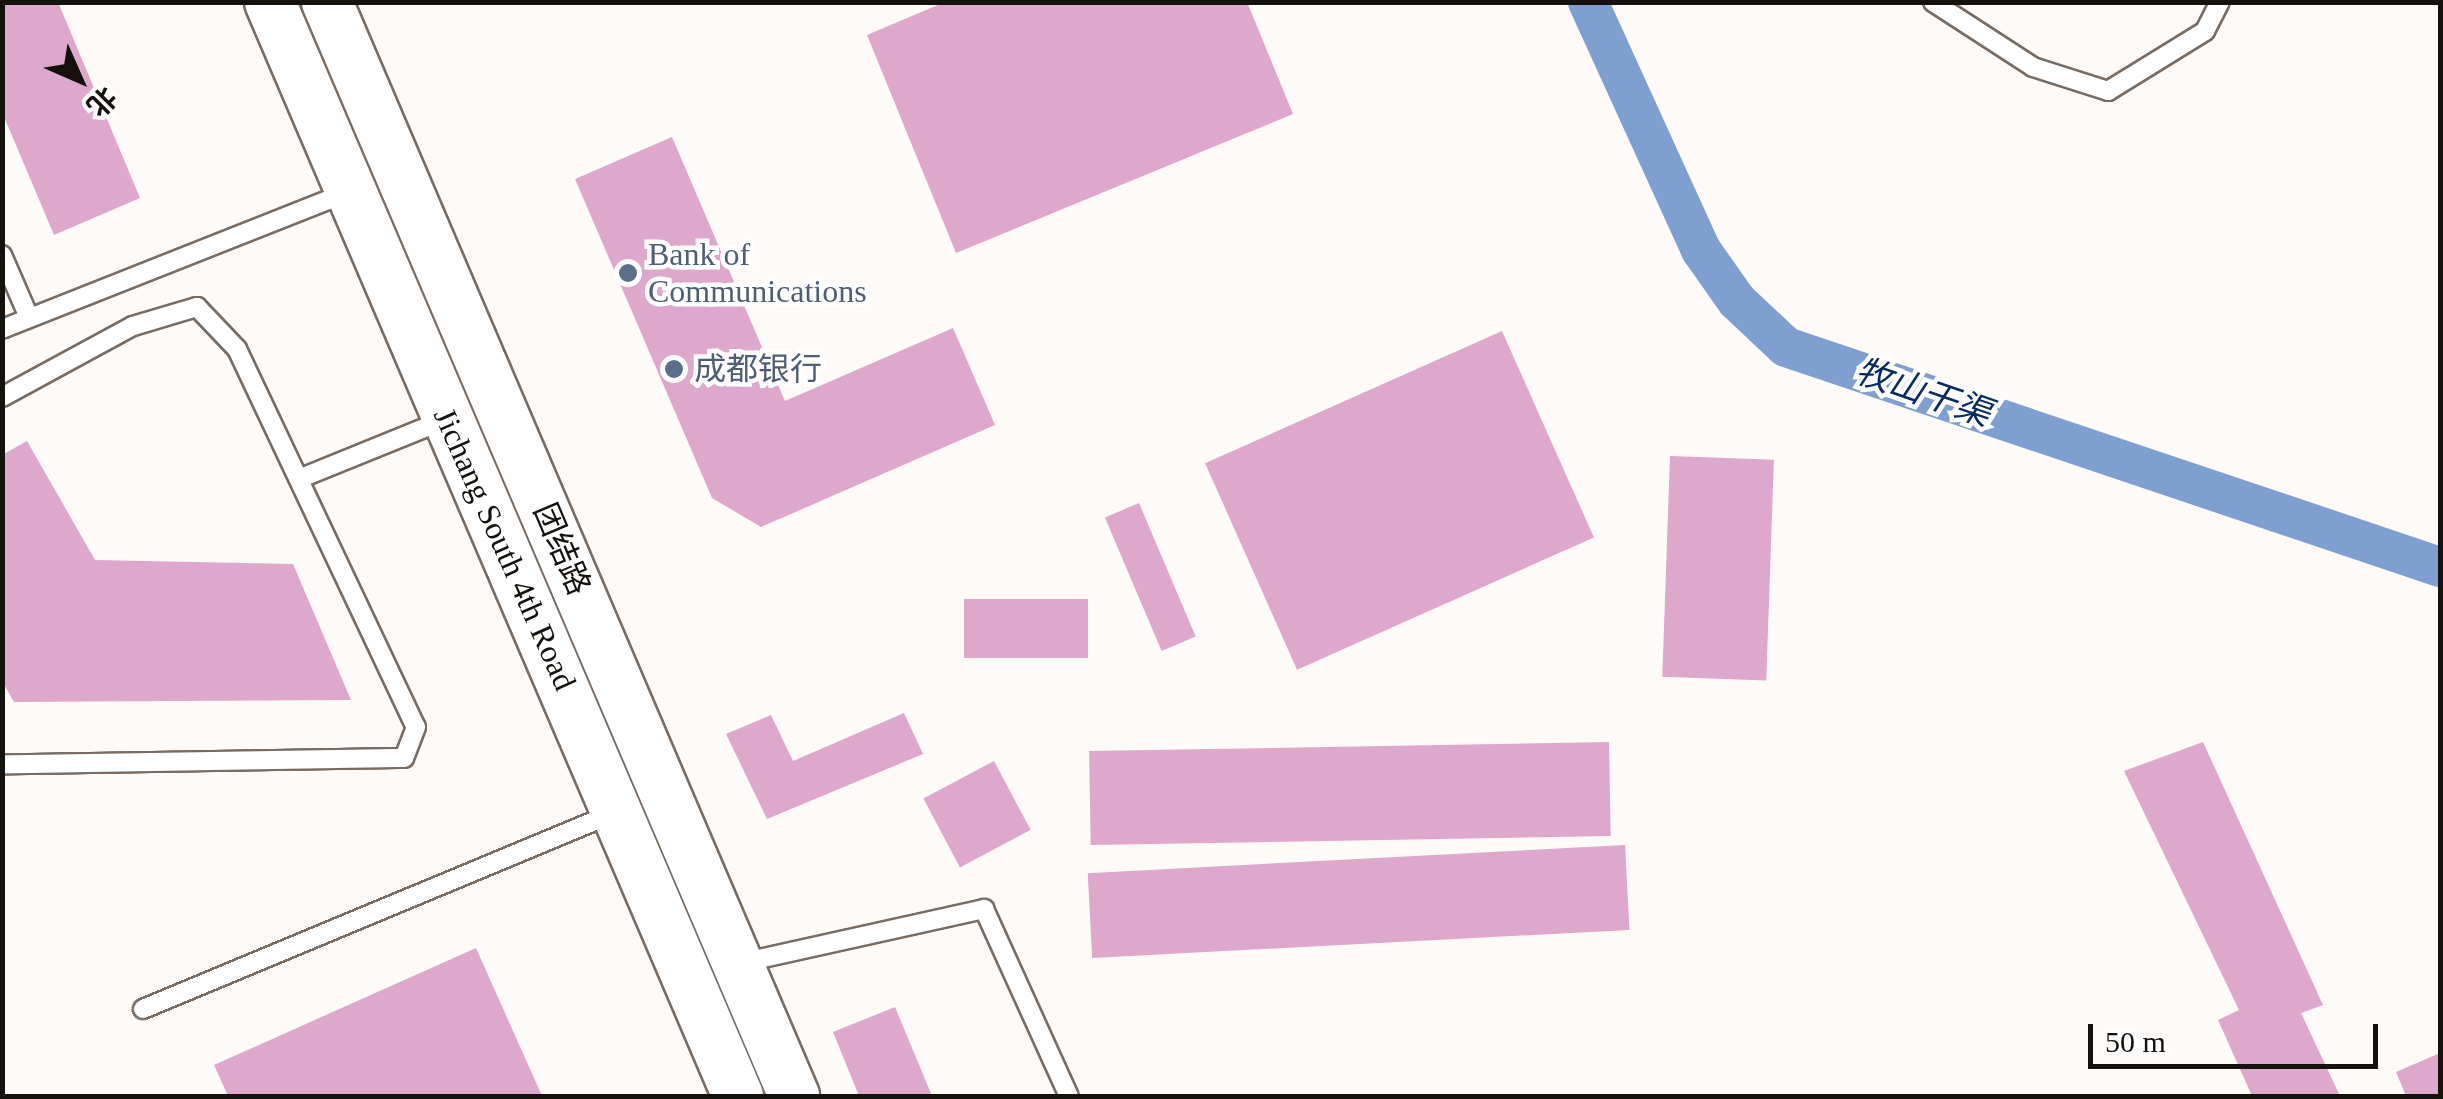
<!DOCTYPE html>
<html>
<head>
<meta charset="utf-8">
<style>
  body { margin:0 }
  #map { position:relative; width:2443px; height:1099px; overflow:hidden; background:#fdfaf8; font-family:"Times New Roman","Noto Sans SC",serif }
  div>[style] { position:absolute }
  .canal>* { height:40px; margin:-20px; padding:0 20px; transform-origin:20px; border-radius:20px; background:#809fd1 }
  .building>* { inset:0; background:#dea7cc; transform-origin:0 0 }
  .roads { filter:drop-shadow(2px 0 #786c63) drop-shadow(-2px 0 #786c63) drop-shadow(0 2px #786c63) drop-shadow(0 -2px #786c63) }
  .lane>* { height:18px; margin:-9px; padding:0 9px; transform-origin:9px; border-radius:9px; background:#fff }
  .secondary>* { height:50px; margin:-25px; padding:0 25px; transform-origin:25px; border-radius:25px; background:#fff }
  .dots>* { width:28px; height:28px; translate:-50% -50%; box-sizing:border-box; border:5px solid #fff; border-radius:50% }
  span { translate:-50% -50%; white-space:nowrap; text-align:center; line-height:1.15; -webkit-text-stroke:9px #fff; paint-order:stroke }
  .service-label { font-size:32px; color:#4e5e75 }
  .left { translate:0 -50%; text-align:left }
  .street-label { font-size:32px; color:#15110d }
  .water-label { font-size:35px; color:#052b65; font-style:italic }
  .frame { position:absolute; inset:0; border:5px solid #15110d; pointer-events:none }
  .north { position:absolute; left:30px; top:30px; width:100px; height:100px; -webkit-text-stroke:8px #fff; paint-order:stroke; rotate:135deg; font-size:28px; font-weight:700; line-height:40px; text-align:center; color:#15110d }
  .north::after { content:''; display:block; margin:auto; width:35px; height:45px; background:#15110d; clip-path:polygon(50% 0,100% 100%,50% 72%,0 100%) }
  .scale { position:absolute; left:2088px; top:1024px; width:290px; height:45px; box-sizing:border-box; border:5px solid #15110d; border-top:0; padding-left:12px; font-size:30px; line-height:35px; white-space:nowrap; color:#15110d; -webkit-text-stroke:8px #fff; paint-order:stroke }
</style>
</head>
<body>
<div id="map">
  <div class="canal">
    <div style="left:1588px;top:2px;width:273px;rotate:65.5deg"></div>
    <div style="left:1701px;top:250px;width:62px;rotate:54.8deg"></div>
    <div style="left:1737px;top:301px;width:67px;rotate:43.2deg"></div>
    <div style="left:1786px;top:347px;width:690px;rotate:18.59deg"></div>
  </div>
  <div class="building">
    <div style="clip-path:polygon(2px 2px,58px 2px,140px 198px,54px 235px,2px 112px)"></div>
    <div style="clip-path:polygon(945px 2px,1247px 2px,1293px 114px,956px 253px,867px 35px)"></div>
    <div style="clip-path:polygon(672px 137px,785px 401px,953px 328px,995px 425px,761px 527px,712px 498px,575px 179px)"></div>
    <div style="left:1502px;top:331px;width:226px;height:325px;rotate:66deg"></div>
    <div style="clip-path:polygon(27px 441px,95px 560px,293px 564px,351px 700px,14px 702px,2px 681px,2px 455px)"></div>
    <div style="left:1670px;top:456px;width:104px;height:221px;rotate:2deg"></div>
    <div style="left:1139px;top:503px;width:145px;height:37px;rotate:67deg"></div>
    <div style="left:1088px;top:599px;width:59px;height:124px;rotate:90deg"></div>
    <div style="clip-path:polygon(904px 713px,923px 754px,767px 819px,726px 734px,771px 715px,793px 761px)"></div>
    <div style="left:1609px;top:742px;width:94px;height:520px;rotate:89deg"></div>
    <div style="clip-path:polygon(2203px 742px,2323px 1005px,2301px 1013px,2340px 1096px,2252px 1096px,2218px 1020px,2239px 1010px,2124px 771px)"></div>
    <div style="left:994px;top:761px;width:78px;height:80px;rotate:62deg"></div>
    <div style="left:1625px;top:845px;width:85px;height:538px;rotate:87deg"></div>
    <div style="clip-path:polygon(476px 948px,542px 1096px,228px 1096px,214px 1065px)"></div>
    <div style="clip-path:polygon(895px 1007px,932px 1096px,859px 1096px,833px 1032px)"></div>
    <div style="clip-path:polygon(2440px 1053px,2440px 1096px,2406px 1096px,2396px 1072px)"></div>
  </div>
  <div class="roads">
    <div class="lane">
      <div style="left:1933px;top:2px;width:119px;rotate:33deg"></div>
      <div style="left:2033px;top:67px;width:79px;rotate:17.7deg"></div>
      <div style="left:2108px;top:91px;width:114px;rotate:-31.7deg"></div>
      <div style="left:2205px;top:31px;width:33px;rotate:-63deg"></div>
      <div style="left:2px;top:255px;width:65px;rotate:66.6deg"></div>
      <div style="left:2px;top:329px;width:370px;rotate:-21.6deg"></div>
      <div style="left:2px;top:397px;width:149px;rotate:-28.5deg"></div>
      <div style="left:133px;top:326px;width:67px;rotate:-16.5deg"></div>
      <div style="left:197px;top:307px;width:58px;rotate:46.4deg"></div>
      <div style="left:237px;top:349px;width:418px;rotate:64.7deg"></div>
      <div style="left:416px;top:727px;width:33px;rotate:111deg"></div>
      <div style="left:404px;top:758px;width:402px;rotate:179.1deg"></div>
      <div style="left:301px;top:478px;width:154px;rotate:-22.1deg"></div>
      <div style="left:754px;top:960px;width:236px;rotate:-12.5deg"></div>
      <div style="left:984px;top:909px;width:205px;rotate:65.6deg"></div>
      <div style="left:143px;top:1009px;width:512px;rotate:-22.61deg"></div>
    </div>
    <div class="secondary">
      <div style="left:270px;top:2px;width:1190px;rotate:66.84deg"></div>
      <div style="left:327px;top:2px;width:1190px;rotate:66.88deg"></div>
    </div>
  </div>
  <div class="dots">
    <div style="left:628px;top:273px;background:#5c6f8a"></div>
    <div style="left:674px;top:369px;background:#5c6f8a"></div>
  </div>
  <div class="service-label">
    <span class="left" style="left:648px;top:273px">Bank of<br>Communications</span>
    <span class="left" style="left:694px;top:369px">成都银行</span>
  </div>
  <div class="street-label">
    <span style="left:505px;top:549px;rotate:66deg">Jichang South 4th Road</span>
    <span style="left:562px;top:549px;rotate:67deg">团结路</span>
  </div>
  <div class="water-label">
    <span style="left:1923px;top:393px;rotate:19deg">牧山干渠</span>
  </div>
  <div class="frame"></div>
  <div class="north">北</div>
  <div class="scale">50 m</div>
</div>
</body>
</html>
